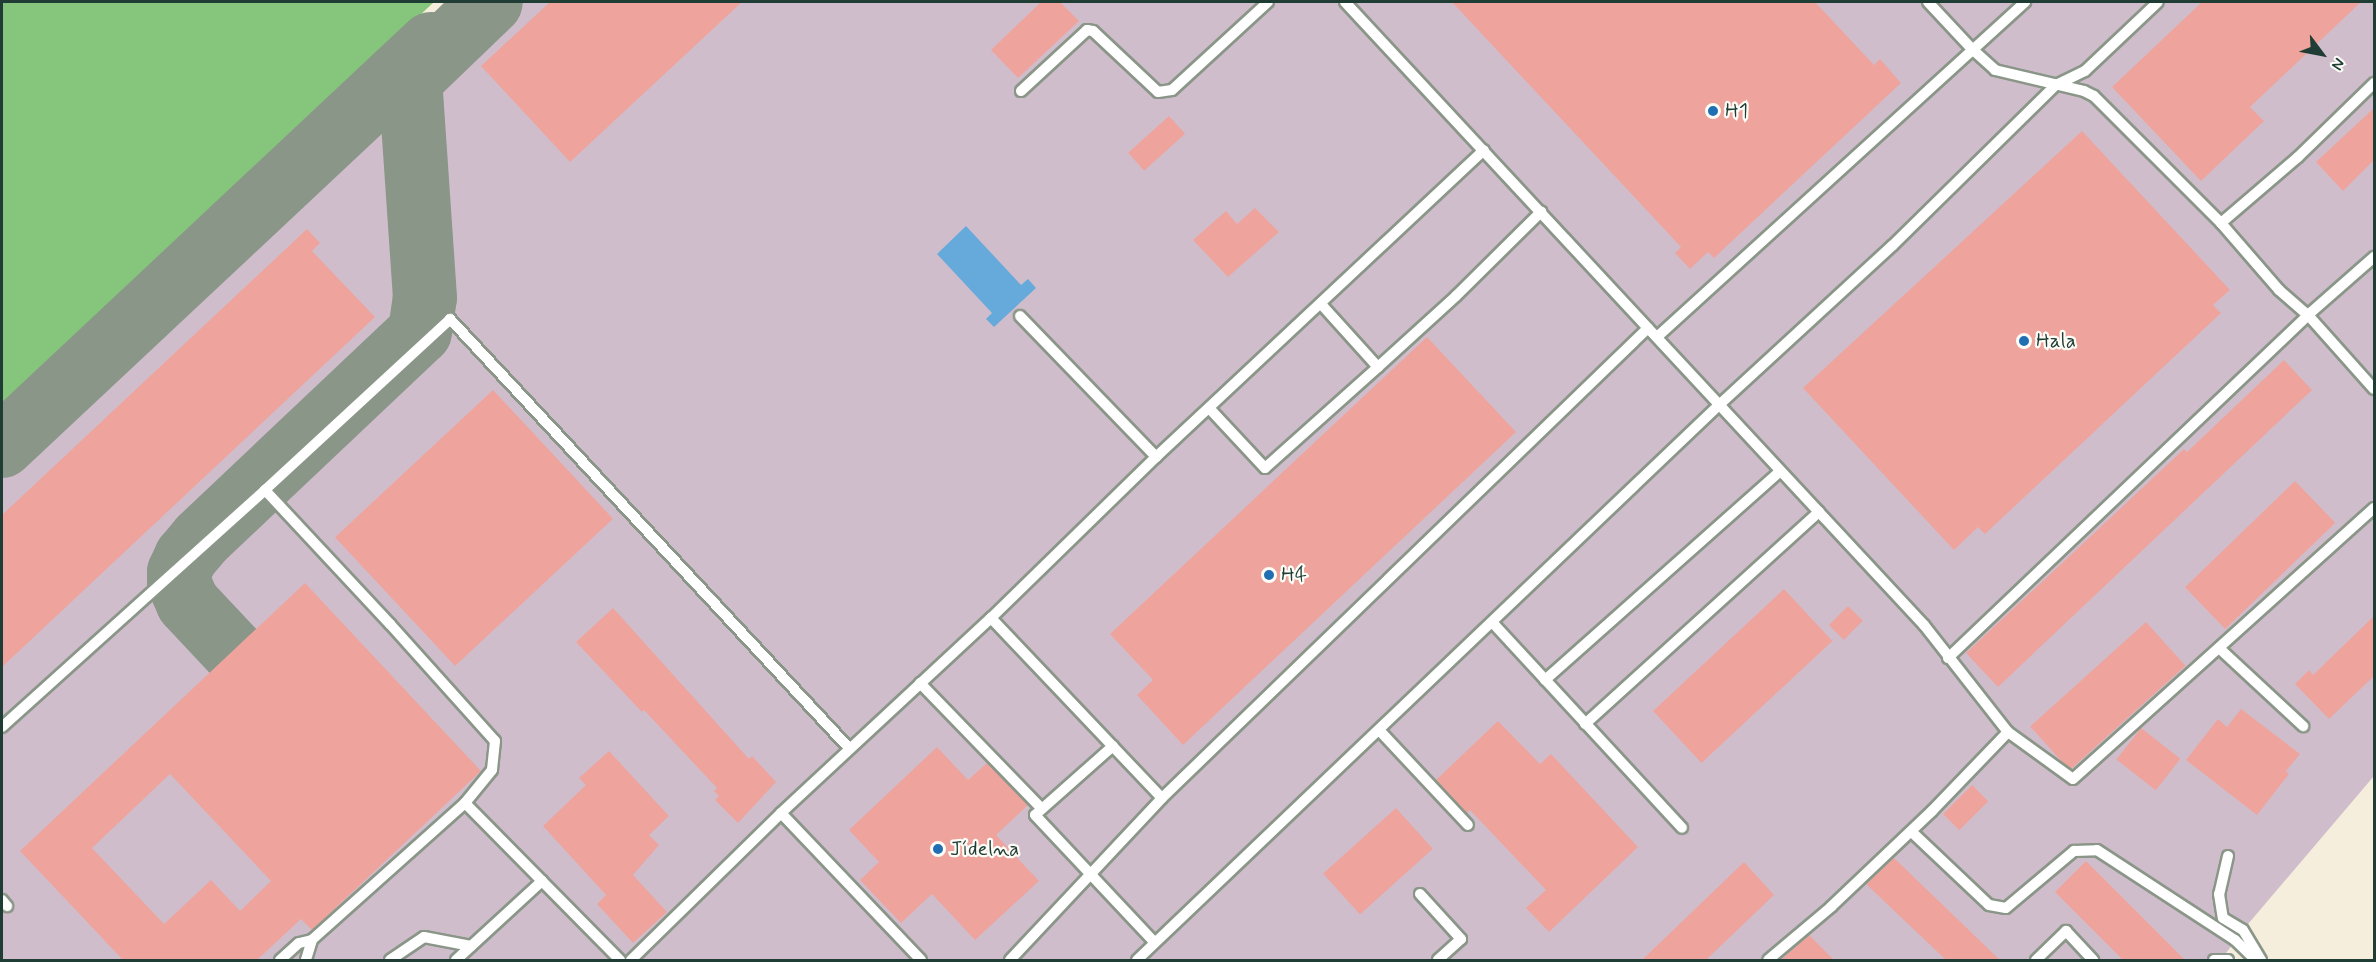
<!DOCTYPE html>
<html>
<head>
<meta charset="utf-8">
<style>
  body { margin:0 }
  #map { position:relative; width:2376px; height:962px; overflow:hidden; background:#f6eedc; font-family:Mynerve,sans-serif }
  div>[style] { position:absolute }
  .industrial>* { inset:0; background:#d0bdcc }
  .green>* { inset:0; background:#86c57c }
  .water>* { inset:0; background:#65aadb }
  .taxiway>* { height:64px; margin:-32px; padding:0 32px; transform-origin:32px; border-radius:32px; background:#8a9688 }
  .building>* { inset:0; background:#eea49c; transform-origin:0 0 }
  .roads { filter:drop-shadow(2px 0 #8a9688) drop-shadow(-2px 0 #8a9688) drop-shadow(0 2px #8a9688) drop-shadow(0 -2px #8a9688) }
  .lane>* { height:10px; margin:-5px; padding:0 5px; transform-origin:5px; border-radius:5px; background:#fff }
  .dots>* { width:16px; height:16px; translate:-50% -50%; box-sizing:border-box; border:3px solid #fdfcf7; border-radius:50% }
  span { translate:-50% -50%; white-space:nowrap; text-align:center; line-height:1.15; -webkit-text-stroke:4.5px #fdfcf7; paint-order:stroke }
  .poi-label { font-size:21px; color:#1f3d34 }
  .left { translate:0 -50%; text-align:left }
  .frame { position:absolute; inset:0; border:3px solid #1f3d34; pointer-events:none }
  .north { position:absolute; left:2292px; top:24px; width:60px; height:60px; -webkit-text-stroke:4px #fdfcf7; paint-order:stroke; rotate:122deg; font-size:16px; font-weight:700; line-height:24px; text-align:center; color:#1f3d34 }
  .north::after { content:''; display:block; margin:auto; width:21px; height:27px; background:#1f3d34; clip-path:polygon(50% 0,100% 100%,50% 72%,0 100%) }
</style>
</head>
<body>
<div id="map">
  <div class="industrial">
    <div style="clip-path:polygon(511px 2px,2374px 2px,2374px 776px,2243px 930px,2221px 960px,2px 960px,2px 479px)"></div>
  </div>
  <div class="green">
    <div style="clip-path:polygon(2px 2px,434px 2px,2px 406px)"></div>
  </div>
  <div class="water">
    <div style="clip-path:polygon(966px 226px,1021px 285px,1028px 279px,1036px 288px,994px 327px,986px 319px,992px 313px,937px 254px)"></div>
  </div>
  <div class="taxiway">
    <div style="left:2px;top:446px;width:588px;rotate:-43.14deg"></div>
    <div style="left:233px;top:651px;width:66px;rotate:-133.2deg"></div>
    <div style="left:188px;top:603px;width:22px;rotate:-114deg"></div>
    <div style="left:179px;top:583px;width:11px;rotate:-90deg"></div>
    <div style="left:179px;top:572px;width:17px;rotate:-65deg"></div>
    <div style="left:186px;top:557px;width:23px;rotate:-50deg"></div>
    <div style="left:201px;top:539px;width:301px;rotate:-43.4deg"></div>
    <div style="left:420px;top:332px;width:34px;rotate:-82deg"></div>
    <div style="left:425px;top:298px;width:219px;rotate:-93.9deg"></div>
    <div style="left:410px;top:80px;width:112px;rotate:-43.9deg"></div>
  </div>
  <div class="building">
    <div style="clip-path:polygon(550px 2px,742px 2px,570px 162px,481px 66px)"></div>
    <div style="clip-path:polygon(1041px 2px,1060px 2px,1079px 21px,1018px 78px,991px 50px)"></div>
    <div style="clip-path:polygon(1452px 2px,1815px 2px,1874px 65px,1880px 59px,1901px 83px,1714px 258px,1708px 252px,1690px 269px,1675px 253px,1681px 247px)"></div>
    <div style="clip-path:polygon(2202px 2px,2361px 2px,2250px 107px,2264px 121px,2201px 181px,2112px 87px)"></div>
    <div style="clip-path:polygon(2374px 108px,2374px 160px,2343px 191px,2316px 162px)"></div>
    <div style="left:1169px;top:116px;width:24px;height:55px;rotate:48deg"></div>
    <div style="clip-path:polygon(2082px 131px,2230px 290px,2213px 305px,2221px 313px,1985px 534px,1978px 527px,1954px 550px,1803px 388px)"></div>
    <div style="clip-path:polygon(1255px 208px,1279px 232px,1228px 277px,1193px 240px,1226px 211px,1237px 224px)"></div>
    <div style="clip-path:polygon(307px 229px,320px 243px,312px 251px,375px 317px,2px 667px,2px 515px)"></div>
    <div style="clip-path:polygon(1427px 337px,1516px 432px,1183px 745px,1137px 695px,1153px 680px,1110px 634px)"></div>
    <div style="clip-path:polygon(2284px 360px,2312px 390px,1998px 687px,1966px 653px,2184px 449px,2187px 452px)"></div>
    <div style="left:493px;top:390px;width:176px;height:216px;rotate:47deg"></div>
    <div style="left:2295px;top:481px;width:58px;height:153px;rotate:46deg"></div>
    <div style="clip-path:polygon(evenodd,305px 583px,481px 771px,312px 930px,301px 919px,257px 960px,123px 960px,20px 851px,305px 583px,170px 774px,271px 881px,240px 911px,211px 880px,164px 924px,92px 848px,170px 774px)"></div>
    <div style="left:1784px;top:589px;width:71px;height:179px;rotate:47deg"></div>
    <div style="left:1848px;top:606px;width:21px;height:27px;rotate:45deg"></div>
    <div style="clip-path:polygon(613px 608px,749px 759px,752px 756px,776px 782px,738px 823px,715px 800px,719px 796px,714px 791px,717px 788px,644px 710px,642px 712px,576px 642px)"></div>
    <div style="clip-path:polygon(2374px 616px,2374px 676px,2329px 719px,2295px 684px,2309px 670px,2313px 675px)"></div>
    <div style="left:2146px;top:622px;width:59px;height:156px;rotate:48deg"></div>
    <div style="clip-path:polygon(2241px 709px,2300px 754px,2286px 771px,2289px 774px,2257px 815px,2186px 760px,2218px 719px,2227px 727px)"></div>
    <div style="clip-path:polygon(1498px 721px,1540px 764px,1551px 754px,1638px 847px,1549px 932px,1526px 908px,1546px 890px,1470px 810px,1467px 813px,1436px 780px)"></div>
    <div style="left:2141px;top:728px;width:50px;height:40px;rotate:38deg"></div>
    <div style="clip-path:polygon(937px 747px,968px 780px,987px 763px,1028px 805px,996px 835px,1039px 881px,975px 940px,932px 894px,901px 923px,860px 880px,879px 862px,849px 830px)"></div>
    <div style="clip-path:polygon(609px 751px,669px 816px,649px 835px,659px 845px,633px 875px,667px 912px,633px 943px,597px 904px,606px 895px,543px 826px,586px 785px,579px 778px)"></div>
    <div style="left:1972px;top:785px;width:23px;height:41px;rotate:45deg"></div>
    <div style="left:1396px;top:808px;width:55px;height:98px;rotate:48deg"></div>
    <div style="clip-path:polygon(1894px 858px,2000px 960px,1946px 960px,1866px 884px)"></div>
    <div style="clip-path:polygon(2086px 861px,2185px 960px,2123px 960px,2055px 892px)"></div>
    <div style="clip-path:polygon(1744px 862px,1774px 895px,1706px 960px,1642px 960px)"></div>
    <div style="clip-path:polygon(1809px 935px,1834px 960px,1781px 960px,1794px 948px)"></div>
  </div>
  <div class="roads">
    <div class="lane">
      <div style="left:1345px;top:2px;width:851px;rotate:47.1deg"></div>
      <div style="left:1924px;top:625px;width:136px;rotate:51.9deg"></div>
      <div style="left:2008px;top:732px;width:110px;rotate:133.9deg"></div>
      <div style="left:1932px;top:811px;width:139px;rotate:136.5deg"></div>
      <div style="left:1831px;top:907px;width:82px;rotate:139.9deg"></div>
      <div style="left:1928px;top:2px;width:64px;rotate:46.9deg"></div>
      <div style="left:1972px;top:49px;width:31px;rotate:42deg"></div>
      <div style="left:1995px;top:70px;width:91px;rotate:13.3deg"></div>
      <div style="left:2084px;top:91px;width:11px;rotate:27deg"></div>
      <div style="left:2094px;top:96px;width:180px;rotate:45deg"></div>
      <div style="left:2221px;top:223px;width:89px;rotate:49.1deg"></div>
      <div style="left:2279px;top:290px;width:38px;rotate:41deg"></div>
      <div style="left:2308px;top:315px;width:99px;rotate:48.3deg"></div>
      <div style="left:1021px;top:91px;width:90px;rotate:-42.7deg"></div>
      <div style="left:1087px;top:30px;width:6px;rotate:9deg"></div>
      <div style="left:1093px;top:31px;width:89px;rotate:43.2deg"></div>
      <div style="left:1158px;top:92px;width:14px;rotate:-8deg"></div>
      <div style="left:1172px;top:90px;width:130px;rotate:-42.5deg"></div>
      <div style="left:2221px;top:223px;width:101px;rotate:-40.6deg"></div>
      <div style="left:2298px;top:157px;width:106px;rotate:-44.2deg"></div>
      <div style="left:1321px;top:304px;width:85px;rotate:47.9deg"></div>
      <div style="left:1378px;top:367px;width:105px;rotate:-42.3deg"></div>
      <div style="left:1456px;top:296px;width:120px;rotate:-44.7deg"></div>
      <div style="left:1020px;top:316px;width:196px;rotate:46deg"></div>
      <div style="left:1657px;top:337px;width:498px;rotate:-42.3deg"></div>
      <div style="left:1209px;top:408px;width:82px;rotate:47deg"></div>
      <div style="left:1265px;top:468px;width:152px;rotate:-41.8deg"></div>
      <div style="left:265px;top:490px;width:183px;rotate:47deg"></div>
      <div style="left:390px;top:624px;width:157px;rotate:48.1deg"></div>
      <div style="left:495px;top:741px;width:29px;rotate:96deg"></div>
      <div style="left:492px;top:770px;width:43px;rotate:129.3deg"></div>
      <div style="left:465px;top:803px;width:205px;rotate:138.2deg"></div>
      <div style="left:312px;top:940px;width:21px;rotate:107deg"></div>
      <div style="left:991px;top:618px;width:248px;rotate:46.5deg"></div>
      <div style="left:1492px;top:622px;width:280px;rotate:47.3deg"></div>
      <div style="left:2219px;top:648px;width:115px;rotate:42.9deg"></div>
      <div style="left:1948px;top:658px;width:497px;rotate:-43.6deg"></div>
      <div style="left:2308px;top:315px;width:88px;rotate:-41.3deg"></div>
      <div style="left:1545px;top:680px;width:314px;rotate:-41.6deg"></div>
      <div style="left:920px;top:683px;width:175px;rotate:45.9deg"></div>
      <div style="left:1585px;top:724px;width:316px;rotate:-42.2deg"></div>
      <div style="left:2px;top:727px;width:354px;rotate:-42deg"></div>
      <div style="left:265px;top:490px;width:252px;rotate:-42.7deg"></div>
      <div style="left:450px;top:319px;width:586px;rotate:47.08deg"></div>
      <div style="left:1379px;top:730px;width:130px;rotate:46.9deg"></div>
      <div style="left:2008px;top:732px;width:80px;rotate:35.9deg"></div>
      <div style="left:2073px;top:779px;width:405px;rotate:-42deg"></div>
      <div style="left:1113px;top:746px;width:104px;rotate:138.5deg"></div>
      <div style="left:1035px;top:815px;width:175px;rotate:46.8deg"></div>
      <div style="left:465px;top:803px;width:221px;rotate:45.4deg"></div>
      <div style="left:781px;top:813px;width:203px;rotate:46.4deg"></div>
      <div style="left:1915px;top:835px;width:102px;rotate:43.4deg"></div>
      <div style="left:1989px;top:905px;width:17px;rotate:10deg"></div>
      <div style="left:2006px;top:908px;width:89px;rotate:-40deg"></div>
      <div style="left:2074px;top:851px;width:23px;rotate:-2deg"></div>
      <div style="left:2097px;top:850px;width:165px;rotate:33.1deg"></div>
      <div style="left:2235px;top:940px;width:29px;rotate:44deg"></div>
      <div style="left:2228px;top:856px;width:39px;rotate:103deg"></div>
      <div style="left:2219px;top:894px;width:24px;rotate:81deg"></div>
      <div style="left:2223px;top:918px;width:23px;rotate:31deg"></div>
      <div style="left:2243px;top:930px;width:35px;rotate:59deg"></div>
      <div style="left:1420px;top:894px;width:61px;rotate:47.7deg"></div>
      <div style="left:1461px;top:939px;width:31px;rotate:138deg"></div>
      <div style="left:2px;top:900px;width:8px;rotate:50deg"></div>
      <div style="left:280px;top:960px;width:25px;rotate:-42deg"></div>
      <div style="left:299px;top:943px;width:13px;rotate:-13deg"></div>
      <div style="left:390px;top:960px;width:41px;rotate:-34.1deg"></div>
      <div style="left:424px;top:937px;width:48px;rotate:10.8deg"></div>
      <div style="left:456px;top:960px;width:117px;rotate:-42.6deg"></div>
      <div style="left:631px;top:960px;width:210px;rotate:-44.4deg"></div>
      <div style="left:781px;top:813px;width:287px;rotate:-42.9deg"></div>
      <div style="left:991px;top:618px;width:231px;rotate:-44.3deg"></div>
      <div style="left:1156px;top:457px;width:449px;rotate:-43.1deg"></div>
      <div style="left:1010px;top:960px;width:222px;rotate:-46.8deg"></div>
      <div style="left:1162px;top:798px;width:676px;rotate:-44.04deg"></div>
      <div style="left:1137px;top:960px;width:804px;rotate:-43.64deg"></div>
      <div style="left:1719px;top:405px;width:235px;rotate:-42.6deg"></div>
      <div style="left:1892px;top:246px;width:230px;rotate:-44.5deg"></div>
      <div style="left:2056px;top:85px;width:32px;rotate:-26deg"></div>
      <div style="left:2085px;top:71px;width:100px;rotate:-43.4deg"></div>
      <div style="left:2036px;top:960px;width:42px;rotate:-44deg"></div>
      <div style="left:2066px;top:931px;width:40px;rotate:47deg"></div>
      <div style="left:2214px;top:960px;width:14px"></div>
    </div>
  </div>
  <div class="dots">
    <div style="left:1713px;top:111px;background:#1f6fb2"></div>
    <div style="left:2024px;top:341px;background:#1f6fb2"></div>
    <div style="left:1269px;top:575px;background:#1f6fb2"></div>
    <div style="left:938px;top:849px;background:#1f6fb2"></div>
  </div>
  <div class="poi-label">
    <span class="left" style="left:1725px;top:111px">H1</span>
    <span class="left" style="left:2036px;top:341px">Hala</span>
    <span class="left" style="left:1281px;top:575px">H4</span>
    <span class="left" style="left:950px;top:849px">Jídelna</span>
  </div>
  <div class="frame"></div>
  <div class="north">N</div>
</div>
</body>
</html>
